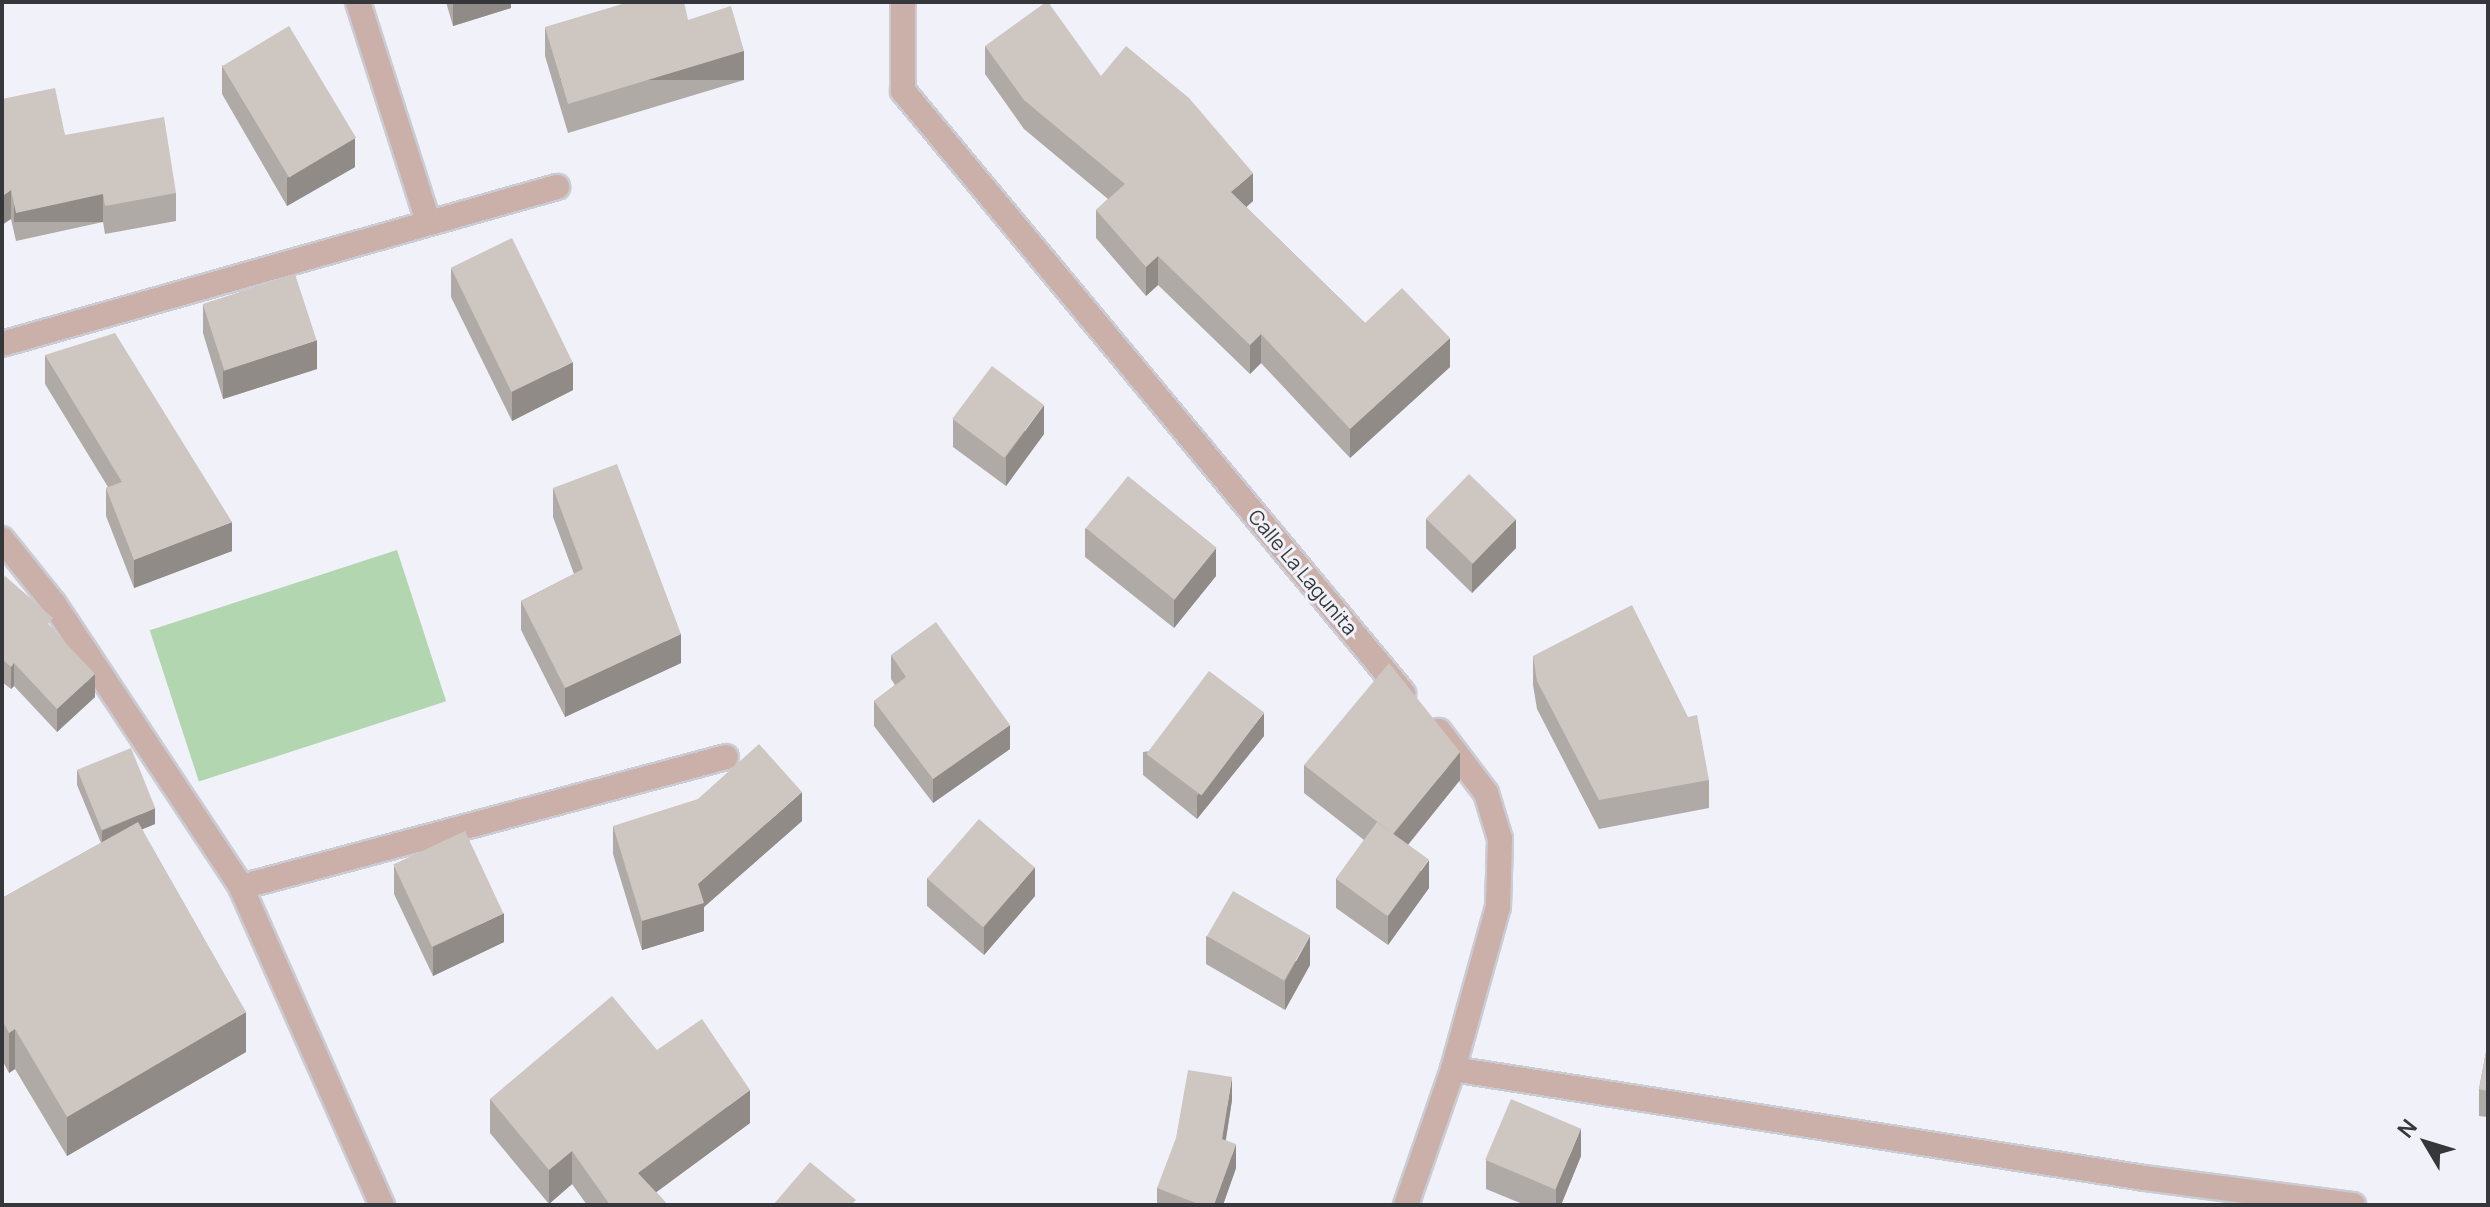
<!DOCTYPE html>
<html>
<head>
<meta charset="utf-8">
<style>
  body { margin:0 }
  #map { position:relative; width:2490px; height:1207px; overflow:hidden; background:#f0f1f9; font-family:Manrope,sans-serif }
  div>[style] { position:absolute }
  .green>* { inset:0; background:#b2d7b0; transform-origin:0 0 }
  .roads { filter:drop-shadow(2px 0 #cbccd3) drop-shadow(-2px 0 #cbccd3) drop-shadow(0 2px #cbccd3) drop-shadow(0 -2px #cbccd3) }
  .street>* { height:24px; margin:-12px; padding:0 12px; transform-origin:12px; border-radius:12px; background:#cab0a8 }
  .wall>* { inset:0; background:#b0aaa6 }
  .shaded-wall>* { inset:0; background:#908b87; transform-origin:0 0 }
  .building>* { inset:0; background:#cdc6c1; transform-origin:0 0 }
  span { translate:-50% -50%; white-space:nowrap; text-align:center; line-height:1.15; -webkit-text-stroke:6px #f0f1f9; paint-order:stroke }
  .street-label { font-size:20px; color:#36373a }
  .frame { position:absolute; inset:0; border:4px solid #36373a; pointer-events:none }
  .north { position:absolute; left:2386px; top:1103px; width:80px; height:80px; -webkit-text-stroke:6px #f0f1f9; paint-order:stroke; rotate:308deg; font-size:22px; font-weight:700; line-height:32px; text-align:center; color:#36373a }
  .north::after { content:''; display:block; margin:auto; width:28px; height:36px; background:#36373a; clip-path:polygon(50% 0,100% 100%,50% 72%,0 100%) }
</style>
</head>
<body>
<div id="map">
  <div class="green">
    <div style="left:397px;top:550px;width:159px;height:260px;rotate:72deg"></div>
  </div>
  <div class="roads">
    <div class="street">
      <div style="left:358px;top:2px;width:231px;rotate:72.3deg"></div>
      <div style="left:903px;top:2px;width:89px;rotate:90deg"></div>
      <div style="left:903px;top:91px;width:783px;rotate:50.29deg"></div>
      <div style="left:2px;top:344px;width:577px;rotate:-15.8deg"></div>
      <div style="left:2px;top:539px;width:83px;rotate:51.3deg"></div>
      <div style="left:54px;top:604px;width:339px;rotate:56.5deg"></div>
      <div style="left:241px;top:887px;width:348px;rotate:66.1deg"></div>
      <div style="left:241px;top:887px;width:502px;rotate:-15deg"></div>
      <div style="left:1453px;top:1069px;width:700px;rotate:8.96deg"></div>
      <div style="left:2144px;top:1178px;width:211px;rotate:7.4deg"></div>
      <div style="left:1406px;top:1205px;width:144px;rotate:-70.9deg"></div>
      <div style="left:1453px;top:1069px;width:168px;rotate:-74.5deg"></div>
      <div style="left:1498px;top:907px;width:68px;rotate:-88.3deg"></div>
      <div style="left:1500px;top:839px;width:48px;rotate:-106.9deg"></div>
      <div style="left:1486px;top:793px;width:78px;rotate:-127.2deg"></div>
    </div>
  </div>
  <div class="wall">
    <div style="clip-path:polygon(446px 2px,511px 2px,511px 8px,453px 26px)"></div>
    <div style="clip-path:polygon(688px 20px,744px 80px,568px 133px,545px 56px,545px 27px)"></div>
    <div style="clip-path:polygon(985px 46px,1101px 76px,1253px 201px,1246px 207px,1365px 323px,1450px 367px,1350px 458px,1261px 363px,1250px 374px,1158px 285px,1146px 296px,1096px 238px,1096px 210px,1108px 199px,1024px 129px,985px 74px)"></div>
    <div style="clip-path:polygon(222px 65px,355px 167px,287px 206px,222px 94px)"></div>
    <div style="clip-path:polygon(2px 99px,65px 135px,176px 193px,176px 221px,105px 234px,103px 222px,16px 241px,11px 219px)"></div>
    <div style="clip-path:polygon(451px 268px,573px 390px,512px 421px,451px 297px)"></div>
    <div style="clip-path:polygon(203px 304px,317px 369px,223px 399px,203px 333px)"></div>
    <div style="clip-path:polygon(45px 355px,232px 551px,134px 588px,106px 516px,106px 488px,108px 487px,45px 384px)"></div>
    <div style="clip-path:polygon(953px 419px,1044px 434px,1006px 486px,953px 447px)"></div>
    <div style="clip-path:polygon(553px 488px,681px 663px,565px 717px,521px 630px,521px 601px,574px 574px,553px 517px)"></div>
    <div style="clip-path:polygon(1426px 519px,1516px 548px,1472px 593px,1426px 548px)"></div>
    <div style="clip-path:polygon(1085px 528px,1216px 576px,1174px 628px,1085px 557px)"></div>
    <div style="clip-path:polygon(2px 579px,53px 629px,95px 697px,57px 732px,14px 686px,11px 689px,2px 682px)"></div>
    <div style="clip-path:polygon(891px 655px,1010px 749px,933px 803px,874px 726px,874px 701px,895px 685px,891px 679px)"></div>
    <div style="clip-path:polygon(1533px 656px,1709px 780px,1709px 808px,1599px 829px,1537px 709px,1533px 685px)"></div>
    <div style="clip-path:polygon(1264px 736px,1197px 819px,1143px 775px,1143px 752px)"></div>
    <div style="clip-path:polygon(1304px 765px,1460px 780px,1408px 845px,1429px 888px,1388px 945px,1336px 908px,1336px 879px,1364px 840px,1304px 793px)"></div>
    <div style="clip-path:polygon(77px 770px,155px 824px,142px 829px,246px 1052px,67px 1156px,15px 1069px,9px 1073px,2px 1060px,2px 898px,101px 843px,77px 785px)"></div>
    <div style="clip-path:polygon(802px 821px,704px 907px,704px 931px,642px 950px,613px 854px,613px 826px)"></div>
    <div style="clip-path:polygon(394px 866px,504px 942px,433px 976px,394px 894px)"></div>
    <div style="clip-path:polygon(927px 878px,1035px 896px,984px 955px,927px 906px)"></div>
    <div style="clip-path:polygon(1206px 936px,1310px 965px,1285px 1010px,1206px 964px)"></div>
    <div style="clip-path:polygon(2488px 1041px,2488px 1117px,2479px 1116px,2479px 1089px)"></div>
    <div style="clip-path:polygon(657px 1050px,750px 1123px,656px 1192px,668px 1205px,587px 1205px,572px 1184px,549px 1204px,490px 1133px,490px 1099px)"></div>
    <div style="clip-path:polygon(1232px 1100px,1226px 1140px,1236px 1168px,1223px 1205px,1157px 1205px,1157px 1188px)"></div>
    <div style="clip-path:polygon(1581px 1156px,1561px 1205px,1525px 1205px,1486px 1189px,1486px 1160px)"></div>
  </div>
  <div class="shaded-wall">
    <div style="clip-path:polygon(453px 2px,511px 2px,511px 8px,453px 26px)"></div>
    <div style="left:744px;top:51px;width:29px;height:184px;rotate:90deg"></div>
    <div style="clip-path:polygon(355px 138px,355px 167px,287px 206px,287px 178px)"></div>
    <div style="clip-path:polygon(1253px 173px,1253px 201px,1231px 221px,1231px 192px)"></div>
    <div style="clip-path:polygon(11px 190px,11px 219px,2px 225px,2px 196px)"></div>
    <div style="left:103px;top:194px;width:28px;height:89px;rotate:90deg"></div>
    <div style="clip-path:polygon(1158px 256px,1158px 285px,1146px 296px,1146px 267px)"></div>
    <div style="clip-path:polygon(1261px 334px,1261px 363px,1250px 374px,1250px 345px)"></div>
    <div style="clip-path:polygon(1450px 338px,1450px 367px,1350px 458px,1350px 429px)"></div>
    <div style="clip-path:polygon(317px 340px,317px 369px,223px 399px,223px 371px)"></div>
    <div style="clip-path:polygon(573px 362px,573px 390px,512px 421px,512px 392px)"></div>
    <div style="clip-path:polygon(1044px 405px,1044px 434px,1006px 486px,1006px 457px)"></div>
    <div style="clip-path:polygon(1516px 519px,1516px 548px,1472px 593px,1472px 564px)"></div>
    <div style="clip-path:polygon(232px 522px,232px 551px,134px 588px,134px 560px)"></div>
    <div style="clip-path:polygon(1216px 548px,1216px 576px,1174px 628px,1174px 600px)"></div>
    <div style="clip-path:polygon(681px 634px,681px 663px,565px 717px,565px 688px)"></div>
    <div style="clip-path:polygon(14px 663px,14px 686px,11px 689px,11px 667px)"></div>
    <div style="clip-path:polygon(95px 674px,95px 697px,57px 732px,57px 709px)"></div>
    <div style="clip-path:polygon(1264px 713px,1264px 736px,1197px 819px,1197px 796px)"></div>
    <div style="clip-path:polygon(1010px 725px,1010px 749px,933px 803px,933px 779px)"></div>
    <div style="clip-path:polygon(1460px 752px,1460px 780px,1393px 863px,1393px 834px)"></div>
    <div style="clip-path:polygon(802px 792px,802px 821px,704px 907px,704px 931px,642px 950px,642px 921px,698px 884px)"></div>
    <div style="clip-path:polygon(155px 808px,155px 824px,102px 846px,102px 831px)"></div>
    <div style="clip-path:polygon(1429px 860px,1429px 888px,1388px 945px,1388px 916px)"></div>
    <div style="clip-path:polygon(1035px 867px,1035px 896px,984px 955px,984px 927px)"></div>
    <div style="clip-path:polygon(504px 913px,504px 942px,433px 976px,433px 947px)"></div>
    <div style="clip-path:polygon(1310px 936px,1310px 965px,1285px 1010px,1285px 981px)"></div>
    <div style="clip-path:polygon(246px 1012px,246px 1052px,67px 1156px,67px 1117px)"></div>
    <div style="clip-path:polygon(15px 1029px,15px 1069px,9px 1073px,9px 1033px)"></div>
    <div style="clip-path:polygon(1232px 1077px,1232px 1100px,1222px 1162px,1222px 1139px)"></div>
    <div style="clip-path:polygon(750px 1090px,750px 1123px,639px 1205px,638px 1173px)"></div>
    <div style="clip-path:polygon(1581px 1128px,1581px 1156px,1561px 1205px,1556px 1205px,1556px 1189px)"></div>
    <div style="clip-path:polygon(1236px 1144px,1236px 1168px,1223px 1205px,1214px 1205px)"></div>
    <div style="clip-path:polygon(572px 1151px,572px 1184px,549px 1204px,549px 1170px)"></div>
  </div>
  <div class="building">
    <div style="clip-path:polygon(629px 2px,684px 2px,688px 20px,731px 6px,744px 51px,568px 104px,545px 27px)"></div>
    <div style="clip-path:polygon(1046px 2px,1048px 2px,1101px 76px,1126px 46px,1189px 98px,1253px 173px,1231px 192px,1365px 323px,1402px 288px,1450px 338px,1350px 429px,1261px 334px,1250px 345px,1158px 256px,1146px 267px,1096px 210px,1125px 184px,1024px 100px,985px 46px)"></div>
    <div style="left:289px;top:26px;width:130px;height:78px;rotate:59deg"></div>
    <div style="clip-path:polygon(55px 88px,65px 135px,164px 117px,176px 193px,105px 206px,103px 194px,16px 213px,11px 190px,2px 196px,2px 99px)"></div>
    <div style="left:512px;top:238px;width:138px;height:68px;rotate:64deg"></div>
    <div style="left:295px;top:274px;width:70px;height:97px;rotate:72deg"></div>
    <div style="clip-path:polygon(115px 333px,232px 522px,134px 560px,106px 488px,122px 482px,45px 355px)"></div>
    <div style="left:992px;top:366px;width:65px;height:66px;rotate:37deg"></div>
    <div style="clip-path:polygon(617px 464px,681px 634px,565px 688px,521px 601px,583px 569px,553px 488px)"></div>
    <div style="left:1469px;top:474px;width:65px;height:62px;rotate:44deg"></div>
    <div style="left:1128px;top:476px;width:114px;height:67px;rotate:39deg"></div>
    <div style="clip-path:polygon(5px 576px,53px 618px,48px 624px,95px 674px,57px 709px,14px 663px,11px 667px,2px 659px,2px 579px)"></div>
    <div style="clip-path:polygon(1632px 605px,1688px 717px,1697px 715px,1709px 780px,1599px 800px,1537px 681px,1533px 656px)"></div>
    <div style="clip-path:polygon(936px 622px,1010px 725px,933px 779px,874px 701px,906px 677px,891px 655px)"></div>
    <div style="clip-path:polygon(1389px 663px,1460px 752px,1393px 834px,1304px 765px)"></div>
    <div style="left:1209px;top:671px;width:69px;height:104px;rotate:37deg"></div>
    <div style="clip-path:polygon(759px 744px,802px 792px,698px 884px,704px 903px,642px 921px,613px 826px,698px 799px)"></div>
    <div style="left:131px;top:748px;width:65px;height:58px;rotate:68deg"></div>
    <div style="left:979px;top:819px;width:74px;height:79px;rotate:41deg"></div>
    <div style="clip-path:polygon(138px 822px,246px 1012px,67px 1117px,15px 1029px,9px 1033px,2px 1020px,2px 898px)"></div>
    <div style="left:1377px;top:822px;width:64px;height:70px;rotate:36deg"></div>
    <div style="left:465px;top:831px;width:91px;height:79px;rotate:65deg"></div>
    <div style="left:1233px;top:891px;width:89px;height:52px;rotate:30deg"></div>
    <div style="clip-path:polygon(612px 996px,657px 1050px,702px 1019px,750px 1090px,638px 1173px,668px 1205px,610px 1205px,572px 1151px,549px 1170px,490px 1099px)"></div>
    <div style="clip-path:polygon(2488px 1041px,2488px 1091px,2479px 1089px)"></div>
    <div style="clip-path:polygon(1188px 1070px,1232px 1077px,1222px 1139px,1236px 1144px,1214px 1205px,1201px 1205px,1157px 1188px,1176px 1138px)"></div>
    <div style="left:1511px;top:1099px;width:76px;height:66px;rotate:23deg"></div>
    <div style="clip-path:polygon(810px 1162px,856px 1200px,851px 1205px,773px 1205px)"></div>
  </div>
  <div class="street-label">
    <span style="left:1303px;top:572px;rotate:50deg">Calle La Lagunita</span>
  </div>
  <div class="frame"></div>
  <div class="north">N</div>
</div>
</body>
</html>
